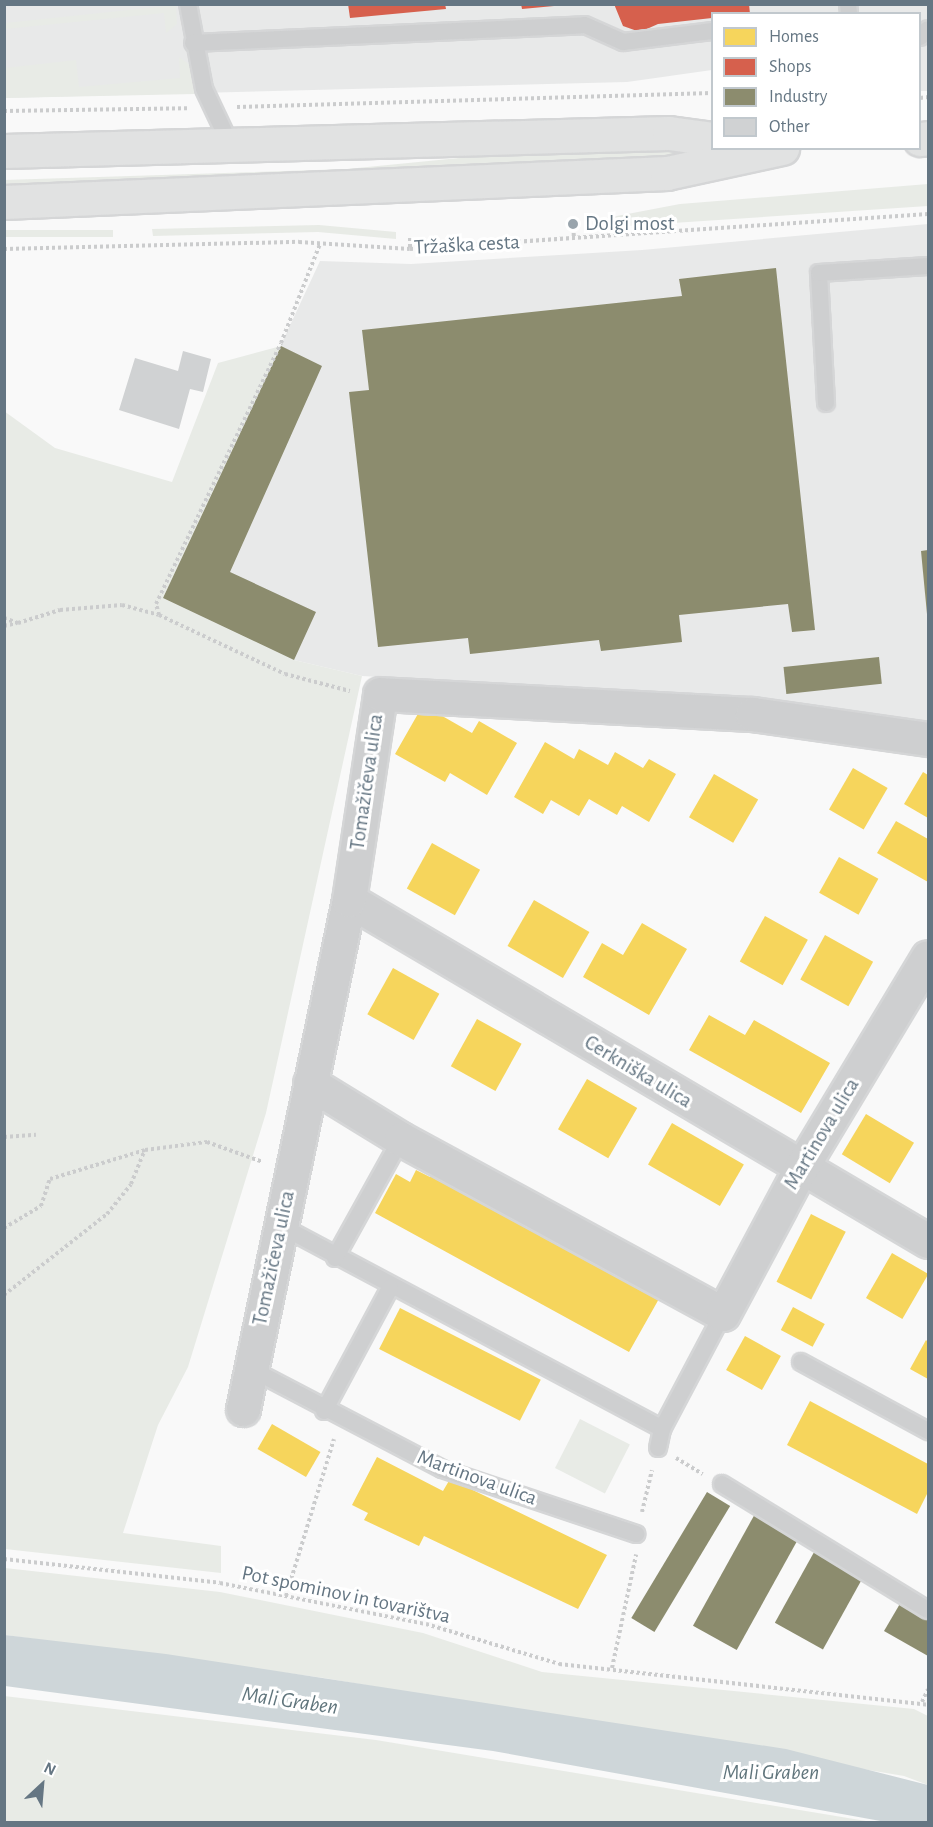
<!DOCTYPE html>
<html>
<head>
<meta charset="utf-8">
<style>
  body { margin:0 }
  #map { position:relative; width:933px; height:1827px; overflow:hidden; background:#f9f9f9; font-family:"Alegreya Sans",sans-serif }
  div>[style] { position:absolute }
  .built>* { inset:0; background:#e8e9e9 }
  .green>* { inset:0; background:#e8ebe6; transform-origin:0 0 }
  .water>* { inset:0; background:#ced6d9 }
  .homes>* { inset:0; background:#f6d55c; transform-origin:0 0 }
  .shops>* { inset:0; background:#d6604d }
  .industry>* { inset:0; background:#8c8c6e; transform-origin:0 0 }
  .building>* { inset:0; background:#d0d2d3 }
  .path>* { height:4px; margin-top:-2px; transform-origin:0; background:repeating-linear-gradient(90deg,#cbcccd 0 3px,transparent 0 6px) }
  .roads { filter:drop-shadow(2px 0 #d5d6d7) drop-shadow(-2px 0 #d5d6d7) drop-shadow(0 2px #d5d6d7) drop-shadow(0 -2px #d5d6d7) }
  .lane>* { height:16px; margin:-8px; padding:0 8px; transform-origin:8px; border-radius:8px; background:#cecfd0 }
  .street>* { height:33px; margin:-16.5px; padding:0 16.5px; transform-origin:16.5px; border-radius:16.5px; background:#cecfd0 }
  .primary>* { height:33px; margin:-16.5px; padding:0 16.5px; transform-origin:16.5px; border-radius:16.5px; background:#e1e2e2 }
  .dots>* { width:16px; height:16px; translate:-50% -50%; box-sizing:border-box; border:3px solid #fff; border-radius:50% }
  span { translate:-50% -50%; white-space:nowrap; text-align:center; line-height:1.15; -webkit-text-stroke:6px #fff; paint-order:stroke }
  .poi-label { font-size:21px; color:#657683 }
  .left { translate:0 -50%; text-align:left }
  .street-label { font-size:21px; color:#657683 }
  .water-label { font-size:22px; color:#60757c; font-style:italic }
  .frame { position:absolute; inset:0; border:6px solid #657683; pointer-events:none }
  .legend { position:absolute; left:711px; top:12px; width:210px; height:138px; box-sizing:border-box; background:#fff; border:2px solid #c1c8cd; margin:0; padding:8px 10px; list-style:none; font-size:18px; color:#657683 }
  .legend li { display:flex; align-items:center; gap:12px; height:30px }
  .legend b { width:30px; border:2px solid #c1c8cd }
  .north { position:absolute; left:12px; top:1755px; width:60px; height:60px; -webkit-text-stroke:4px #fff; paint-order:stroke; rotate:26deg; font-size:16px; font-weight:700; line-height:24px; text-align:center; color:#657683 }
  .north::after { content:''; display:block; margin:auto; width:21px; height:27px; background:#657683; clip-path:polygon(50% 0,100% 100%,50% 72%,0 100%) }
</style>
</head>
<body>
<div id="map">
  <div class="built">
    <div style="clip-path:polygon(4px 5px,928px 5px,928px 91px,920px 91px,920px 14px,712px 14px,712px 70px,627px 82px,5px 98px)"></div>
    <div style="clip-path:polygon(928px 224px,928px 721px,771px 699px,362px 676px,294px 660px,163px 598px,320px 261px,411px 264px,642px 250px)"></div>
  </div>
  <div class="green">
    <div style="clip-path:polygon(176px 5px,177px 24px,166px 33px,164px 13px,5px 29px,5px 23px)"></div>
    <div style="clip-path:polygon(179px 57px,190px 65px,195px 94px,5px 98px,5px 68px,76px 60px,79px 87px,180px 78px)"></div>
    <div style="clip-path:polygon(529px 151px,677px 152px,677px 157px,5px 186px,4px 180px,347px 169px)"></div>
    <div style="clip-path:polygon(928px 184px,928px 206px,597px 228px,596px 220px,680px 204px)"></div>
    <div style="clip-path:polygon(319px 225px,396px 232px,396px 239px,318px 232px,153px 236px,152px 229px)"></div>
    <div style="left:113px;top:230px;width:7px;height:108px;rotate:90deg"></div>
    <div style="clip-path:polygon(281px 346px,163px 598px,294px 660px,362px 676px,266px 1113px,188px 1367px,158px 1425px,123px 1533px,221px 1546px,221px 1573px,5px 1549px,4px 411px,55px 448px,172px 482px,218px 363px)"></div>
    <div style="left:580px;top:1419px;width:56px;height:55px;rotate:27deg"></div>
    <div style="clip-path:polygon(5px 1568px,220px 1592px,423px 1633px,542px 1672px,914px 1709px,928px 1716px,928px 1785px,904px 1776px,324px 1678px,5px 1635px)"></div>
    <div style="clip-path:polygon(4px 1696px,376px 1740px,872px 1822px,5px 1822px)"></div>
  </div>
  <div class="water">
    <div style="clip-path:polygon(5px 1635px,166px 1654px,786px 1749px,928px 1785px,928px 1822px,886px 1822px,493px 1751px,5px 1686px)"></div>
  </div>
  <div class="homes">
    <div style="clip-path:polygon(423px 705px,472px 733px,479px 721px,517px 743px,487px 795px,450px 773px,445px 782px,395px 754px)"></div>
    <div style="clip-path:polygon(545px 742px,574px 759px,579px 749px,608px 765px,615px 752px,643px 768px,649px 759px,676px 774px,649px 822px,622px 806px,617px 815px,589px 799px,579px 816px,551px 800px,543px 814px,514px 797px)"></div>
    <div style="left:853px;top:768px;width:40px;height:48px;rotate:30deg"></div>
    <div style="clip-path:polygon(923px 772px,928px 775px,928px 818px,904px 804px)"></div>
    <div style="left:714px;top:774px;width:51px;height:50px;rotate:30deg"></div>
    <div style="clip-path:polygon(896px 821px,928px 839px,928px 882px,877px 853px)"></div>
    <div style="left:432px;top:843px;width:55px;height:52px;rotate:29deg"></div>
    <div style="left:839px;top:857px;width:45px;height:41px;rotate:29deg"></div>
    <div style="left:534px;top:900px;width:64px;height:53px;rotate:30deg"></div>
    <div style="left:765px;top:916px;width:49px;height:52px;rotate:29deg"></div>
    <div style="clip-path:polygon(642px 923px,687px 949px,649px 1015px,583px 977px,602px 943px,623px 955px)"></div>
    <div style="left:825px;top:935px;width:55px;height:51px;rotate:29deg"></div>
    <div style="left:393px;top:968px;width:53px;height:53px;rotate:29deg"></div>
    <div style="clip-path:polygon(709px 1015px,745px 1035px,754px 1020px,830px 1063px,801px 1113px,689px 1050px)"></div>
    <div style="left:477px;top:1019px;width:51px;height:54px;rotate:29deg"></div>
    <div style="left:587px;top:1079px;width:58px;height:58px;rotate:30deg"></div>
    <div style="left:866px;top:1114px;width:56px;height:47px;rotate:31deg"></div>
    <div style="left:672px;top:1123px;width:83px;height:48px;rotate:30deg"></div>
    <div style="clip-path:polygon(416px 1170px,430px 1177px,433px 1172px,660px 1297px,629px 1352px,375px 1213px,396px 1174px,410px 1182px)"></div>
    <div style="left:811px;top:1214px;width:39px;height:76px;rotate:27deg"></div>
    <div style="left:892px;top:1253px;width:42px;height:52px;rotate:30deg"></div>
    <div style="left:793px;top:1307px;width:36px;height:26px;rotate:28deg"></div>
    <div style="left:400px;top:1308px;width:158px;height:46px;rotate:27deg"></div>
    <div style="left:745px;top:1336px;width:41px;height:39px;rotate:29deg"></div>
    <div style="clip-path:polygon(926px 1340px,928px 1342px,928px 1379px,910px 1369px)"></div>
    <div style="clip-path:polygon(810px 1401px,928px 1464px,928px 1492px,917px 1514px,787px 1445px)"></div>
    <div style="left:272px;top:1424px;width:56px;height:29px;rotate:30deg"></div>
    <div style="clip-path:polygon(377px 1457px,443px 1491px,450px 1479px,607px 1555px,578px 1609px,424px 1536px,419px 1546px,364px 1520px,368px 1513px,352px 1505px)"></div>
  </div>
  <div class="shops">
    <div style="clip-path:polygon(348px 4px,445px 4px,446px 9px,350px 18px)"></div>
    <div style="clip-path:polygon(521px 4px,554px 4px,554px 6px,522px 9px)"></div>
    <div style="clip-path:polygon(614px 4px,749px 4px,750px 14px,712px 14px,712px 18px,658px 24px,640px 32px,623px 26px)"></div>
  </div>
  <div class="industry">
    <div style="clip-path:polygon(776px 268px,815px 630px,792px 632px,788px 604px,679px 615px,682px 642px,601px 651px,599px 640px,470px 654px,468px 638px,378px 647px,349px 392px,369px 390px,362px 330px,682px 296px,679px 279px)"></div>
    <div style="clip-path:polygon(281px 346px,322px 366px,230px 572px,316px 612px,294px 660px,163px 598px)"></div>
    <div style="clip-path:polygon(928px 550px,928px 614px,927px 614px,921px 551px)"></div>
    <div style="left:879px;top:657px;width:27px;height:96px;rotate:84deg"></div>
    <div style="left:707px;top:1492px;width:27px;height:147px;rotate:31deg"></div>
    <div style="left:756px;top:1512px;width:50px;height:130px;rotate:29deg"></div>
    <div style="left:818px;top:1545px;width:55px;height:89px;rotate:29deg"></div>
    <div style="clip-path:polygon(901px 1602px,928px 1618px,928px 1656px,884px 1631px)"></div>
  </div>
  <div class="building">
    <div style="clip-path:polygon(183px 351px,211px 359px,203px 392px,190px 389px,179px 429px,119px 410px,135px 358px,178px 371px)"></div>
  </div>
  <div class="path">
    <div style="left:920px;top:98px;width:8px;rotate:-7deg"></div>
    <div style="left:237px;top:107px;width:475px;rotate:-1.7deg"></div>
    <div style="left:4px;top:111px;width:183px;rotate:-0.9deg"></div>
    <div style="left:573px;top:221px;width:18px;rotate:87deg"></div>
    <div style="left:410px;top:238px;width:11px;rotate:90deg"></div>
    <div style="left:4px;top:249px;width:295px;rotate:-1.4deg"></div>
    <div style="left:299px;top:242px;width:111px;rotate:3.6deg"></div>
    <div style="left:410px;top:249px;width:519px;rotate:-3.87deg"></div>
    <div style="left:159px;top:615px;width:11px;rotate:-105deg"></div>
    <div style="left:156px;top:604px;width:289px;rotate:-64.4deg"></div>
    <div style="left:281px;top:343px;width:106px;rotate:-68.5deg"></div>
    <div style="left:4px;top:618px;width:15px;rotate:20deg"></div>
    <div style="left:18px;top:623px;width:44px;rotate:-17.2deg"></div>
    <div style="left:60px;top:610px;width:62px;rotate:-4.6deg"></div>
    <div style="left:122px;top:605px;width:38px;rotate:15deg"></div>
    <div style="left:159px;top:615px;width:139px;rotate:25.1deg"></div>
    <div style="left:285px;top:674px;width:67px;rotate:14.7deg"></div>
    <div style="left:4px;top:626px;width:13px;rotate:-13deg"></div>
    <div style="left:4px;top:1137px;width:32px;rotate:-4deg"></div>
    <div style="left:4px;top:1228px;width:43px;rotate:-30.7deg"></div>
    <div style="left:41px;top:1206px;width:28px;rotate:-72deg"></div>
    <div style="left:50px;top:1179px;width:99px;rotate:-17deg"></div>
    <div style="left:4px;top:1295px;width:131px;rotate:-38.2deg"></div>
    <div style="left:107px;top:1214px;width:38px;rotate:-51deg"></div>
    <div style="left:131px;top:1184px;width:37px;rotate:-68deg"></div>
    <div style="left:145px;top:1150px;width:63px;rotate:-7.4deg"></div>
    <div style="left:207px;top:1142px;width:59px;rotate:19.7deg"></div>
    <div style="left:676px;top:1458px;width:31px;rotate:31deg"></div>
    <div style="left:642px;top:1512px;width:43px;rotate:-76.6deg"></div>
    <div style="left:4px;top:1559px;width:217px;rotate:6.3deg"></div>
    <div style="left:220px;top:1583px;width:210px;rotate:11.3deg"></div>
    <div style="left:426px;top:1624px;width:139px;rotate:16.7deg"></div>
    <div style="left:559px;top:1664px;width:371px;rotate:6.3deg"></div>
    <div style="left:286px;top:1596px;width:164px;rotate:-73deg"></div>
    <div style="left:612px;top:1668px;width:116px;rotate:-78deg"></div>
    <div style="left:922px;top:1702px;width:14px;rotate:-65deg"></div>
  </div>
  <div class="roads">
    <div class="lane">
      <div style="left:188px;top:4px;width:86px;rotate:79.3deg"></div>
      <div style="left:204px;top:89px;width:63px;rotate:64.7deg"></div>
      <div style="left:848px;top:4px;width:10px;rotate:84deg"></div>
      <div style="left:920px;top:37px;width:11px;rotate:-45deg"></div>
      <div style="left:193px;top:43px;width:392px;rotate:-2.6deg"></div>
      <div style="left:585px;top:25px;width:42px;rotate:24.1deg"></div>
      <div style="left:623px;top:42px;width:90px;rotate:-7deg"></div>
      <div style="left:826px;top:403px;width:130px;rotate:-93.1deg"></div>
      <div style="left:819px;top:273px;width:109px;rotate:-3.7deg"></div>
      <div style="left:281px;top:1226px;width:432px;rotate:28deg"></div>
      <div style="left:335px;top:1258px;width:136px;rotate:-61deg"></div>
      <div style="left:801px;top:1362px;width:145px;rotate:28.5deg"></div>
      <div style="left:251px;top:1369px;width:216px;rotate:27.6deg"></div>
      <div style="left:442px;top:1469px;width:205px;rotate:18.5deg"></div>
      <div style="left:324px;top:1411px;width:140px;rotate:-61.8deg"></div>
      <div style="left:658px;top:1448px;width:19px;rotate:-78deg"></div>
      <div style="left:662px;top:1429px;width:130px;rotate:-62.1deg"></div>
      <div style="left:722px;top:1484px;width:241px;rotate:31.5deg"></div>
    </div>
    <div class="street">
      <div style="left:349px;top:900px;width:672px;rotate:30.5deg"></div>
      <div style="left:310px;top:1083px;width:107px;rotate:31.6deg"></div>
      <div style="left:401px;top:1139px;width:366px;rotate:28.5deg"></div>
      <div style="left:723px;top:1314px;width:166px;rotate:-61.9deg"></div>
      <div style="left:801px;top:1168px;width:246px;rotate:-59deg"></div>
      <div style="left:243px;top:1409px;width:520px;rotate:-78.24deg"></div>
      <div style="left:349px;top:900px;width:208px;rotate:-81.4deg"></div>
      <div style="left:380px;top:694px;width:373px;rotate:3.1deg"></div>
      <div style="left:752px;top:714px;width:178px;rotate:8.1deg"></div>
    </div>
    <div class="primary">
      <div style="left:920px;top:139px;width:8px;rotate:-7deg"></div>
      <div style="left:4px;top:151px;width:665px;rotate:-1.55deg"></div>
      <div style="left:669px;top:133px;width:43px;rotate:7.9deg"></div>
      <div style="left:4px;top:202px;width:664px;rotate:-2.5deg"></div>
      <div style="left:667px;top:173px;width:118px;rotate:-12.3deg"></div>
    </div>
  </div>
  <div class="dots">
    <div style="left:573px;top:224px;background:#99a4ac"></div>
  </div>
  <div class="poi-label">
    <span class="left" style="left:585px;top:224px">Dolgi most</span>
  </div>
  <div class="street-label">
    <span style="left:467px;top:245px;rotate:-3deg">Tržaška cesta</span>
    <span style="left:367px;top:782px;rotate:-82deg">Tomažičeva ulica</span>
    <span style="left:638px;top:1072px;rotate:31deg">Cerkniška ulica</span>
    <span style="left:822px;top:1134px;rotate:-59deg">Martinova ulica</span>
    <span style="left:274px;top:1258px;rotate:-78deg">Tomažičeva ulica</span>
    <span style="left:477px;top:1478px;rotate:20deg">Martinova ulica</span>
    <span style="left:346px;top:1595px;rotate:12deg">Pot spominov in tovarištva</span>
  </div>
  <div class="water-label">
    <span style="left:290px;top:1701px;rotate:8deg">Mali Graben</span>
    <span style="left:771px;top:1773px">Mali Graben</span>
  </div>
  <div class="frame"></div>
  <ul class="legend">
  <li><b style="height:16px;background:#f6d55c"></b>Homes</li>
  <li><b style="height:16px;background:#d6604d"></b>Shops</li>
  <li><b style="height:16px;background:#8c8c6e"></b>Industry</li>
  <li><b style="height:16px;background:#d0d2d3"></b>Other</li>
  </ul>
  <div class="north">N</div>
</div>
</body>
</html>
